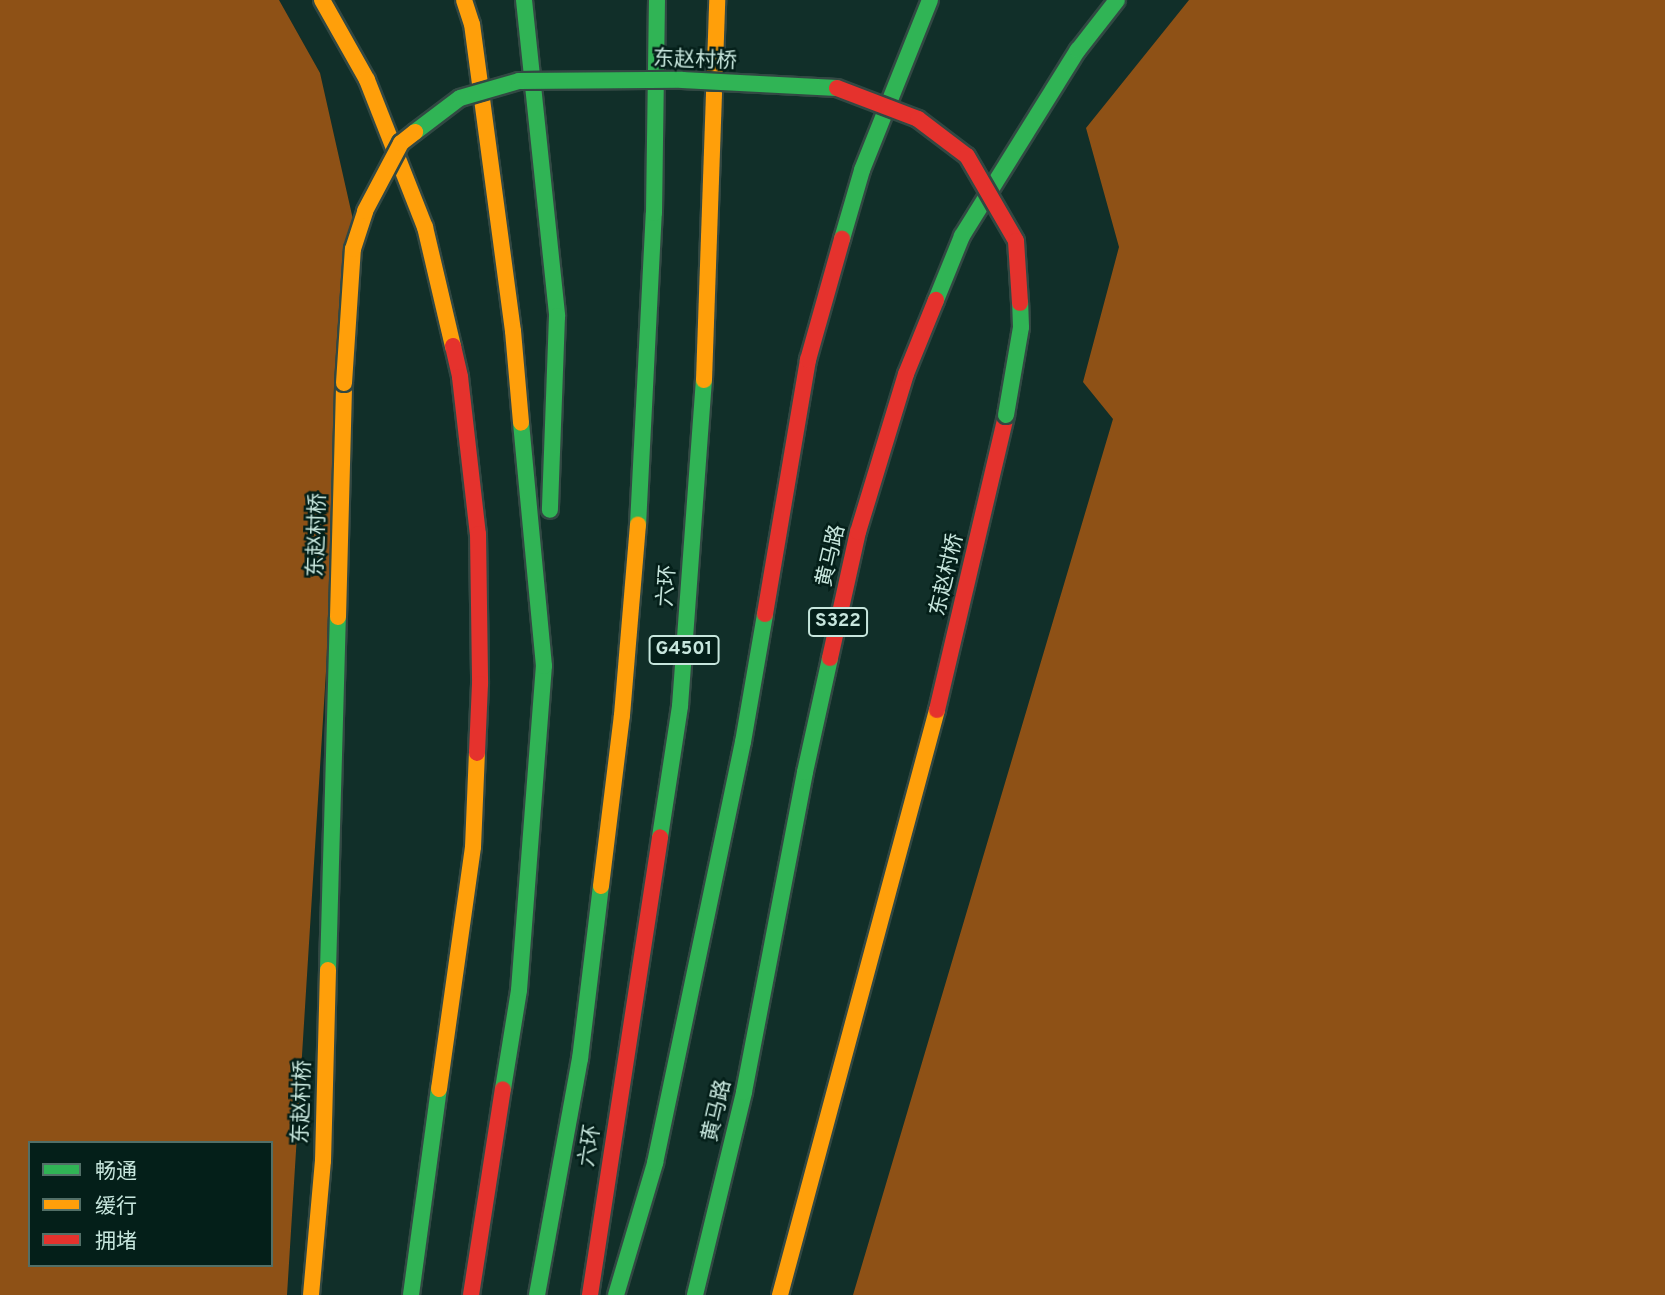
<!DOCTYPE html>
<html>
<head>
<meta charset="utf-8">
<style>
  body { margin:0 }
  #map { position:relative; width:1665px; height:1295px; overflow:hidden; background:#112f29; font-family:Overpass,"Noto Sans SC",sans-serif }
  div>[style] { position:absolute }
  .forest>* { inset:0; background:#8e5116 }
  .roads { filter:drop-shadow(2px 0 #324843) drop-shadow(-2px 0 #324843) drop-shadow(0 2px #324843) drop-shadow(0 -2px #324843) }
  .fast>* { height:16px; margin:-8px; padding:0 8px; transform-origin:8px; border-radius:8px; background:#30b455 }
  .slow>* { height:16px; margin:-8px; padding:0 8px; transform-origin:8px; border-radius:8px; background:#ff9f0a }
  .jam>* { height:16px; margin:-8px; padding:0 8px; transform-origin:8px; border-radius:8px; background:#e5322d }
  .bridges { filter:drop-shadow(2px 0 #324843) drop-shadow(-2px 0 #324843) drop-shadow(0 2px #324843) drop-shadow(0 -2px #324843) }
  .fast-bridge>* { height:16px; margin:-8px; padding:0 8px; transform-origin:8px; border-radius:8px; background:#30b455 }
  .slow-bridge>* { height:16px; margin:-8px; padding:0 8px; transform-origin:8px; border-radius:8px; background:#ff9f0a }
  .jam-bridge>* { height:16px; margin:-8px; padding:0 8px; transform-origin:8px; border-radius:8px; background:#e5322d }
  span { translate:-50% -50%; white-space:nowrap; text-align:center; line-height:1.15; -webkit-text-stroke:5px #041f19; paint-order:stroke }
  .shield-label span { padding:2px 5px; background:#041f19; border:2px solid; border-radius:5px; -webkit-text-stroke-width:0 }
  .shield-label { font-size:19px; color:#c7e6dd; font-weight:700 }
  .street-label { font-size:21px; color:#c7e6dd }
  .legend { position:absolute; left:28px; top:1141px; width:245px; height:126px; box-sizing:border-box; background:#041f19; border:2px solid #526f67; margin:0; padding:9px 12px; list-style:none; font-size:21px; color:#c7e6dd }
  .legend li { display:flex; align-items:center; gap:14px; height:35px }
  .legend b { width:35px; border:2px solid #526f67 }
</style>
</head>
<body>
<div id="map">
  <div class="forest">
    <div style="clip-path:polygon(evenodd,0 0,279px 0,320px 73px,354px 224px,287px 1295px,0 1295px,0 0,30px 1143px,271px 1143px,271px 1265px,30px 1265px,30px 1143px)"></div>
    <div style="clip-path:polygon(1189px 0,1665px 0,1665px 1295px,853px 1295px,1113px 419px,1083px 382px,1119px 247px,1086px 128px)"></div>
  </div>
  <div class="roads">
    <div class="fast">
      <div style="left:524px;top:0;width:318px;rotate:84deg"></div>
      <div style="left:557px;top:316px;width:194px;rotate:92.1deg"></div>
      <div style="left:842px;top:239px;width:72px;rotate:-73.8deg"></div>
      <div style="left:862px;top:170px;width:183px;rotate:-68.2deg"></div>
      <div style="left:936px;top:300px;width:69px;rotate:-67.9deg"></div>
      <div style="left:962px;top:236px;width:219px;rotate:-58.1deg"></div>
      <div style="left:1078px;top:50px;width:63px;rotate:-52deg"></div>
      <div style="left:638px;top:525px;width:312px;rotate:-87.1deg"></div>
      <div style="left:654px;top:213px;width:213px;rotate:-89.2deg"></div>
      <div style="left:660px;top:837px;width:133px;rotate:-81.3deg"></div>
      <div style="left:680px;top:706px;width:327px;rotate:-85.8deg"></div>
      <div style="left:328px;top:970px;width:353px;rotate:-88.4deg"></div>
      <div style="left:503px;top:1089px;width:100px;rotate:-80.8deg"></div>
      <div style="left:519px;top:990px;width:325px;rotate:-85.6deg"></div>
      <div style="left:544px;top:666px;width:244px;rotate:-95.4deg"></div>
      <div style="left:411px;top:1295px;width:208px;rotate:-82.3deg"></div>
      <div style="left:537px;top:1295px;width:240px;rotate:-79.7deg"></div>
      <div style="left:580px;top:1059px;width:174px;rotate:-83.1deg"></div>
      <div style="left:616px;top:1295px;width:138px;rotate:-73.5deg"></div>
      <div style="left:655px;top:1163px;width:430px;rotate:-78.2deg"></div>
      <div style="left:743px;top:742px;width:130px;rotate:-80.2deg"></div>
      <div style="left:695px;top:1295px;width:209px;rotate:-76.4deg"></div>
      <div style="left:744px;top:1092px;width:326px;rotate:-79.2deg"></div>
      <div style="left:805px;top:772px;width:117px;rotate:-77.6deg"></div>
    </div>
    <div class="slow">
      <div style="left:322px;top:0;width:92px;rotate:60.6deg"></div>
      <div style="left:367px;top:80px;width:158px;rotate:68.5deg"></div>
      <div style="left:425px;top:227px;width:122px;rotate:76.8deg"></div>
      <div style="left:464px;top:0;width:25px;rotate:72deg"></div>
      <div style="left:472px;top:24px;width:310px;rotate:82.4deg"></div>
      <div style="left:513px;top:331px;width:92px;rotate:85deg"></div>
      <div style="left:704px;top:380px;width:380px;rotate:-88deg"></div>
      <div style="left:338px;top:617px;width:234px;rotate:-88.5deg"></div>
      <div style="left:601px;top:886px;width:172px;rotate:-83deg"></div>
      <div style="left:622px;top:715px;width:191px;rotate:-85.2deg"></div>
      <div style="left:439px;top:1089px;width:244px;rotate:-82deg"></div>
      <div style="left:473px;top:847px;width:94px;rotate:-87.6deg"></div>
      <div style="left:311px;top:1295px;width:135px;rotate:-84.9deg"></div>
      <div style="left:323px;top:1161px;width:191px;rotate:-88.5deg"></div>
      <div style="left:780px;top:1295px;width:606px;rotate:-74.98deg"></div>
    </div>
    <div class="jam">
      <div style="left:453px;top:346px;width:32px;rotate:77deg"></div>
      <div style="left:460px;top:377px;width:158px;rotate:83.5deg"></div>
      <div style="left:478px;top:534px;width:150px;rotate:89.2deg"></div>
      <div style="left:480px;top:684px;width:69px;rotate:92.5deg"></div>
      <div style="left:765px;top:614px;width:258px;rotate:-80.4deg"></div>
      <div style="left:808px;top:360px;width:126px;rotate:-74.3deg"></div>
      <div style="left:830px;top:658px;width:129px;rotate:-77.5deg"></div>
      <div style="left:858px;top:532px;width:165px;rotate:-73.1deg"></div>
      <div style="left:906px;top:374px;width:80px;rotate:-67.9deg"></div>
      <div style="left:937px;top:710px;width:303px;rotate:-76.8deg"></div>
      <div style="left:471px;top:1295px;width:208px;rotate:-81.2deg"></div>
      <div style="left:590px;top:1295px;width:463px;rotate:-81.3deg"></div>
    </div>
  </div>
  <div class="bridges">
    <div class="fast-bridge">
      <div style="left:415px;top:132px;width:56px;rotate:-37.1deg"></div>
      <div style="left:460px;top:98px;width:61px;rotate:-16.1deg"></div>
      <div style="left:519px;top:81px;width:163px;rotate:-0.4deg"></div>
      <div style="left:682px;top:80px;width:155px;rotate:3deg"></div>
      <div style="left:1006px;top:415px;width:89px;rotate:-80.3deg"></div>
      <div style="left:1021px;top:327px;width:24px;rotate:-92deg"></div>
    </div>
    <div class="slow-bridge">
      <div style="left:344px;top:383px;width:134px;rotate:-86.2deg"></div>
      <div style="left:353px;top:249px;width:40px;rotate:-72deg"></div>
      <div style="left:365px;top:211px;width:77px;rotate:-62.1deg"></div>
      <div style="left:401px;top:143px;width:18px;rotate:-38deg"></div>
    </div>
    <div class="jam-bridge">
      <div style="left:837px;top:88px;width:87px;rotate:20.9deg"></div>
      <div style="left:918px;top:119px;width:61px;rotate:37.1deg"></div>
      <div style="left:967px;top:156px;width:98px;rotate:60deg"></div>
      <div style="left:1016px;top:241px;width:62px;rotate:86.3deg"></div>
    </div>
  </div>
  <div class="shield-label">
    <span style="left:838px;top:622px">S322</span>
    <span style="left:684px;top:650px">G4501</span>
  </div>
  <div class="street-label">
    <span style="left:695px;top:61px;rotate:2deg">东赵村桥</span>
    <span style="left:318px;top:535px;rotate:-88deg">东赵村桥</span>
    <span style="left:832px;top:556px;rotate:-77deg">黄马路</span>
    <span style="left:948px;top:575px;rotate:-77deg">东赵村桥</span>
    <span style="left:668px;top:586px;rotate:-86deg">六环</span>
    <span style="left:303px;top:1102px;rotate:-88deg">东赵村桥</span>
    <span style="left:718px;top:1111px;rotate:-77deg">黄马路</span>
    <span style="left:591px;top:1146px;rotate:-81deg">六环</span>
  </div>
  <ul class="legend">
  <li><b style="height:9px;background:#30b455"></b>畅通</li>
  <li><b style="height:9px;background:#ff9f0a"></b>缓行</li>
  <li><b style="height:9px;background:#e5322d"></b>拥堵</li>
  </ul>
</div>
</body>
</html>
